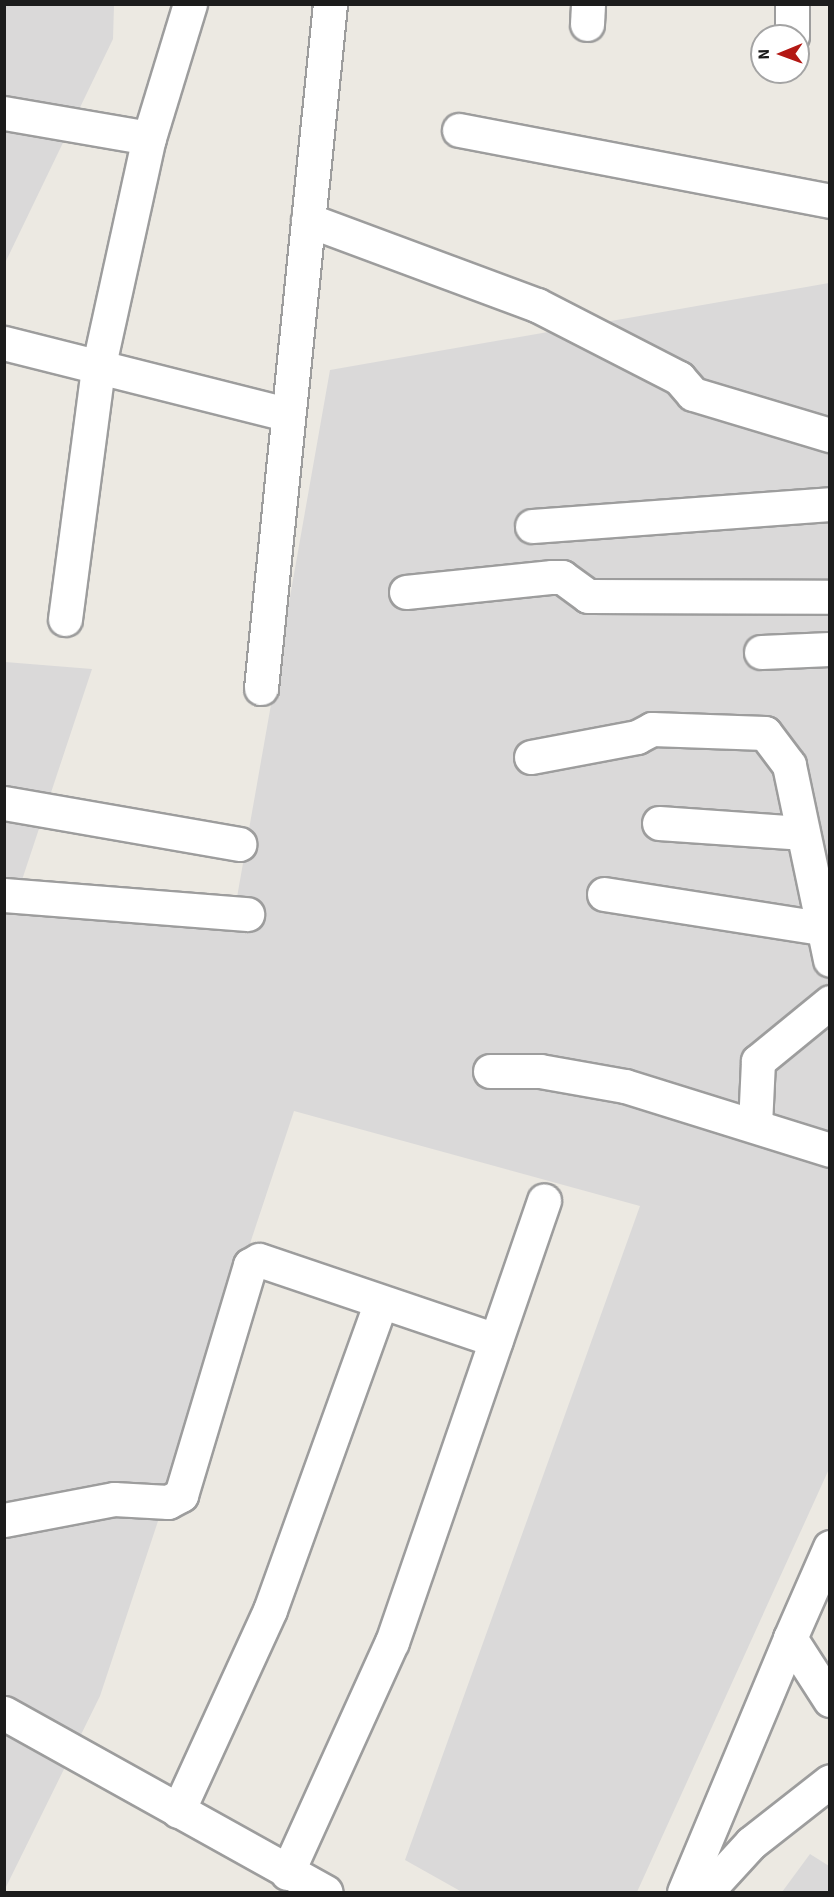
<!DOCTYPE html>
<html>
<head>
<meta charset="utf-8">
<style>
  body { margin:0 }
  #map { position:relative; width:834px; height:1897px; overflow:hidden; background:#ece9e2; font-family:"Source Sans 3",sans-serif }
  div>[style] { position:absolute }
  .residential>* { inset:0; background:#dad9d9 }
  .roads { filter:drop-shadow(2px 0 #9d9d9d) drop-shadow(-2px 0 #9d9d9d) drop-shadow(0 2px #9d9d9d) drop-shadow(0 -2px #9d9d9d) }
  .minor>* { height:33px; margin:-16.5px; padding:0 16.5px; transform-origin:16.5px; border-radius:16.5px; background:#fff }
  span { translate:-50% -50%; white-space:nowrap; text-align:center; line-height:1.15; -webkit-text-stroke:4.5px #fff; paint-order:stroke }
  .frame { position:absolute; inset:0; border:6px solid #1c1c1c; pointer-events:none }
  .north { position:absolute; left:750px; top:24px; width:60px; height:60px; box-sizing:border-box; background:#fff; border:2px solid #a4a4a4; border-radius:50%; rotate:269deg; font-size:16px; font-weight:700; line-height:24px; text-align:center; color:#1c1c1c }
  .north::after { content:''; display:block; margin:auto; width:21px; height:27px; background:#b31814; clip-path:polygon(50% 0,100% 100%,50% 72%,0 100%) }
</style>
</head>
<body>
<div id="map">
  <div class="residential">
    <div style="clip-path:polygon(5px 5px,114px 5px,113px 39px,5px 263px)"></div>
    <div style="clip-path:polygon(829px 283px,829px 1469px,637px 1892px,462px 1892px,405px 1860px,640px 1206px,294px 1111px,100px 1696px,5px 1889px,5px 662px,92px 669px,21px 883px,233px 920px,330px 370px)"></div>
    <div style="clip-path:polygon(810px 1854px,829px 1866px,829px 1892px,782px 1892px)"></div>
  </div>
  <div class="roads">
    <div class="minor">
      <div style="left:792px;top:4px;width:32px;rotate:90deg"></div>
      <div style="left:587px;top:24px;width:20px;rotate:-87deg"></div>
      <div style="left:4px;top:113px;width:147px;rotate:9.8deg"></div>
      <div style="left:459px;top:130px;width:378px;rotate:10.8deg"></div>
      <div style="left:308px;top:220px;width:244px;rotate:20.4deg"></div>
      <div style="left:537px;top:305px;width:160px;rotate:27.2deg"></div>
      <div style="left:679px;top:378px;width:21px;rotate:49deg"></div>
      <div style="left:693px;top:394px;width:143px;rotate:16.7deg"></div>
      <div style="left:4px;top:343px;width:292px;rotate:14.1deg"></div>
      <div style="left:532px;top:526px;width:299px;rotate:-4.2deg"></div>
      <div style="left:406px;top:592px;width:147px;rotate:-5.9deg"></div>
      <div style="left:552px;top:577px;width:10px"></div>
      <div style="left:562px;top:577px;width:32px;rotate:36deg"></div>
      <div style="left:588px;top:596px;width:242px;rotate:0.2deg"></div>
      <div style="left:65px;top:619px;width:252px;rotate:-82.5deg"></div>
      <div style="left:98px;top:369px;width:237px;rotate:-77.6deg"></div>
      <div style="left:149px;top:138px;width:140px;rotate:-73deg"></div>
      <div style="left:761px;top:652px;width:69px;rotate:-2.5deg"></div>
      <div style="left:261px;top:688px;width:687px;rotate:-84.24deg"></div>
      <div style="left:531px;top:757px;width:108px;rotate:-10.7deg"></div>
      <div style="left:637px;top:737px;width:17px;rotate:-28deg"></div>
      <div style="left:652px;top:729px;width:113px;rotate:2deg"></div>
      <div style="left:765px;top:733px;width:40px;rotate:53deg"></div>
      <div style="left:789px;top:765px;width:199px;rotate:78.1deg"></div>
      <div style="left:4px;top:803px;width:239px;rotate:9.9deg"></div>
      <div style="left:659px;top:823px;width:142px;rotate:4deg"></div>
      <div style="left:604px;top:894px;width:221px;rotate:8.9deg"></div>
      <div style="left:4px;top:895px;width:244px;rotate:4.5deg"></div>
      <div style="left:490px;top:1071px;width:50px"></div>
      <div style="left:540px;top:1071px;width:86px;rotate:10deg"></div>
      <div style="left:625px;top:1086px;width:215px;rotate:17.3deg"></div>
      <div style="left:755px;top:1125px;width:64px;rotate:-87.3deg"></div>
      <div style="left:758px;top:1061px;width:93px;rotate:-39.3deg"></div>
      <div style="left:4px;top:1520px;width:112px;rotate:-10.8deg"></div>
      <div style="left:114px;top:1499px;width:54px;rotate:3.2deg"></div>
      <div style="left:168px;top:1502px;width:15px;rotate:-28deg"></div>
      <div style="left:181px;top:1495px;width:240px;rotate:-73.3deg"></div>
      <div style="left:250px;top:1265px;width:10px;rotate:-29deg"></div>
      <div style="left:259px;top:1260px;width:250px;rotate:18.7deg"></div>
      <div style="left:830px;top:1547px;width:99px;rotate:113.7deg"></div>
      <div style="left:790px;top:1638px;width:74px;rotate:57.2deg"></div>
      <div style="left:4px;top:1713px;width:368px;rotate:29.1deg"></div>
      <div style="left:178px;top:1811px;width:221px;rotate:-65.4deg"></div>
      <div style="left:270px;top:1610px;width:327px;rotate:-70.2deg"></div>
      <div style="left:287px;top:1873px;width:254px;rotate:-65.6deg"></div>
      <div style="left:392px;top:1642px;width:467px;rotate:-71deg"></div>
      <div style="left:684px;top:1892px;width:275px;rotate:-67.3deg"></div>
      <div style="left:706px;top:1892px;width:67px;rotate:-47.4deg"></div>
      <div style="left:751px;top:1843px;width:100px;rotate:-38.1deg"></div>
    </div>
  </div>
  <div class="frame"></div>
  <div class="north">N</div>
</div>
</body>
</html>
